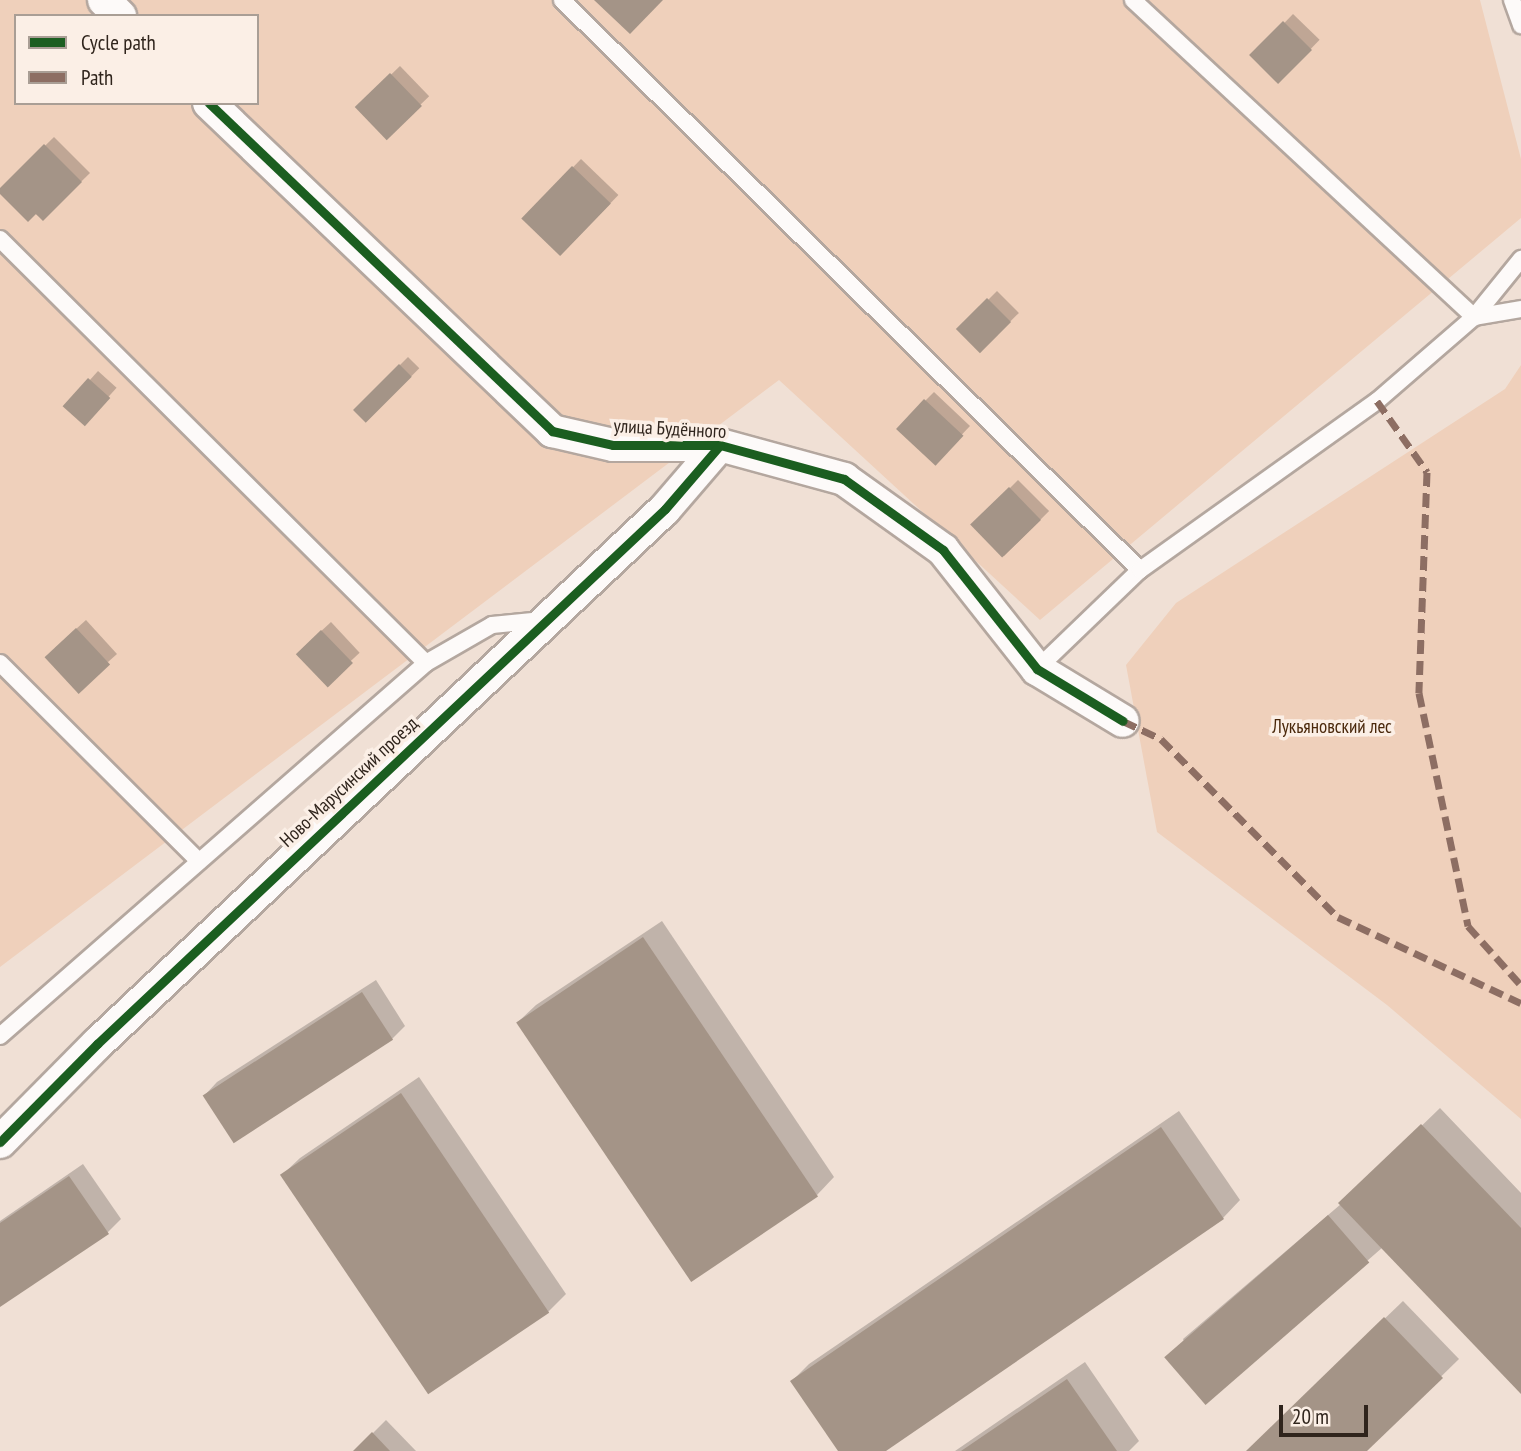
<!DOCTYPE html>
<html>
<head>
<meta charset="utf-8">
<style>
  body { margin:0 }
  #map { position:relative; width:1521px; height:1451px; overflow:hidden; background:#f0e0d5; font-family:"PT Sans Narrow",sans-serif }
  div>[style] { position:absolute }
  .green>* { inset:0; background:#efd0bb }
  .shadow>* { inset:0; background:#0003; transform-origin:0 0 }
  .building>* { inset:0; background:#a49487; transform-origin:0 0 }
  .roads { filter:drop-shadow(2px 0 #b4a79f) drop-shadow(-2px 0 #b4a79f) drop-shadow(0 2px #b4a79f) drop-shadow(0 -2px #b4a79f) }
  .service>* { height:16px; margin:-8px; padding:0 8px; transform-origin:8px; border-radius:8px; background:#fdfaf9 }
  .minor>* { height:32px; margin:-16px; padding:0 16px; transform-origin:16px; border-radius:16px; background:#fdfaf9 }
  .quiet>* { height:7px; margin-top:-3.5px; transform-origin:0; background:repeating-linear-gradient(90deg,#8d6e63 0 14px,transparent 0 21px) }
  .cycleway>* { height:9px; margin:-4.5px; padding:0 4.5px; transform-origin:4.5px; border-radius:4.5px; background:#1b5e20 }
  span { translate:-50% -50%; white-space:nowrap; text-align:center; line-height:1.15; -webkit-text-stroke:7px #fbefe6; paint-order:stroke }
  .street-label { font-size:19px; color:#2f241c }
  .park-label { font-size:19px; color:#4a280b }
  .legend { position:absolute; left:14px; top:14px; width:245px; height:91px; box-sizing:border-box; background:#fbefe6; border:2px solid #a99e95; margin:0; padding:9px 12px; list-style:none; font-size:21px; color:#2f241c }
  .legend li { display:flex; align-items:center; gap:14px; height:35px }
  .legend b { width:35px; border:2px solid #a99e95 }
  .scale { position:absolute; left:1279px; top:1405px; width:89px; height:32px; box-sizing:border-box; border:4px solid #2f241c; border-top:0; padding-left:9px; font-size:21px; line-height:24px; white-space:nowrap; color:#2f241c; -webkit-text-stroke:5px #fbefe6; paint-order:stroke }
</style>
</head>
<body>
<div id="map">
  <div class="green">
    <div style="clip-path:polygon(evenodd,0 0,1480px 0,1521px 159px,1521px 218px,1040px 620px,779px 380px,0 967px,0 0,16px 16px,257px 16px,257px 103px,16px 103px,16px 16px)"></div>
    <div style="clip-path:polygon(1521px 365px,1521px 1119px,1387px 1005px,1157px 832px,1126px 665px,1176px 603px,1505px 389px)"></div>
  </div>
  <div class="shadow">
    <div style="left:1293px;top:14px;width:37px;height:59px;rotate:44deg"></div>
    <div style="left:400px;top:66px;width:42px;height:59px;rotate:46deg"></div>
    <div style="clip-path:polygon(54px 137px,90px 173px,43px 219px,0 190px)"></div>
    <div style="left:581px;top:159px;width:52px;height:83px;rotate:44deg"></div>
    <div style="left:997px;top:291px;width:31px;height:54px;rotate:45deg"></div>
    <div style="left:408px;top:357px;width:16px;height:75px;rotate:45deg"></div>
    <div style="left:98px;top:371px;width:25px;height:48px;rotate:42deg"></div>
    <div style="clip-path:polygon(934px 392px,970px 426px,935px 463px,925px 401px)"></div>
    <div style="left:1018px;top:480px;width:44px;height:64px;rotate:45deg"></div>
    <div style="clip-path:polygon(86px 620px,117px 654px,108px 662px,55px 648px)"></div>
    <div style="left:331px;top:622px;width:42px;height:46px;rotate:47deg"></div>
    <div style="clip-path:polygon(662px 921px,834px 1177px,817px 1195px,518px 1022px,536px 1005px)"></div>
    <div style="clip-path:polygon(376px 980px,405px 1026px,392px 1039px,234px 1142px,204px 1096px,217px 1082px)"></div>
    <div style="clip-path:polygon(419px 1077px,566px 1294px,548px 1312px,282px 1175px,300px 1158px)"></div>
    <div style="clip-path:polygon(1440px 1108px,1521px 1193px,1521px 1392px,1383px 1247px,1206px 1402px,1183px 1339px,1341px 1204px)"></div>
    <div style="clip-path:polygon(1179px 1111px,1240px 1200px,1223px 1218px,882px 1451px,840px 1451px,792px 1381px,809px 1364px)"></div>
    <div style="clip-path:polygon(83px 1164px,121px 1219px,108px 1232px,0 1305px,0 1221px)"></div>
    <div style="clip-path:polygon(1403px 1301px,1459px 1359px,1365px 1451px,1247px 1451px)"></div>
    <div style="clip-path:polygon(1085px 1362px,1139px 1441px,1129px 1451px,955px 1451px)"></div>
    <div style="clip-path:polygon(386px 1420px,416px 1451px,355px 1451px)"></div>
  </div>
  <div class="building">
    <div style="clip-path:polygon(594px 0,663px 0,630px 34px)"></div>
    <div style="left:1283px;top:21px;width:41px;height:48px;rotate:45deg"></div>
    <div style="left:390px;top:73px;width:46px;height:49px;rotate:46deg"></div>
    <div style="clip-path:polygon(44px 144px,82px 182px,43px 221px,36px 214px,28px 222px,0 194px,0 188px)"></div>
    <div style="left:572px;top:166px;width:54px;height:73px;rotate:44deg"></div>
    <div style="left:987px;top:298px;width:34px;height:44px;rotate:45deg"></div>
    <div style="left:399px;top:364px;width:18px;height:65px;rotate:45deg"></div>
    <div style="left:88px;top:378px;width:30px;height:38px;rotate:42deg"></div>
    <div style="left:924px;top:399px;width:54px;height:41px;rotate:43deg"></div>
    <div style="left:1009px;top:487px;width:46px;height:54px;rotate:46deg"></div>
    <div style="left:76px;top:628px;width:50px;height:43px;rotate:47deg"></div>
    <div style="left:321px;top:630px;width:46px;height:35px;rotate:46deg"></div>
    <div style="left:643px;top:937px;width:313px;height:153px;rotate:56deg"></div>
    <div style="left:362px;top:992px;width:57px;height:190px;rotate:57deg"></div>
    <div style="left:401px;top:1093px;width:265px;height:146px;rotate:56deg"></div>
    <div style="clip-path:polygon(1421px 1124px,1521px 1228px,1521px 1394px,1338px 1203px)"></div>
    <div style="clip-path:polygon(1161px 1127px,1224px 1219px,886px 1451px,838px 1451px,790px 1381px)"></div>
    <div style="clip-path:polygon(69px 1176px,109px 1234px,0 1307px,0 1223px)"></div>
    <div style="left:1328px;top:1215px;width:63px;height:217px;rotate:49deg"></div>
    <div style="clip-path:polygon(1384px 1317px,1443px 1378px,1367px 1451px,1246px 1451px)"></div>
    <div style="clip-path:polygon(1067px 1379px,1117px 1451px,961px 1451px)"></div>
    <div style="clip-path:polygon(372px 1432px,390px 1451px,353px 1451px)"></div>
  </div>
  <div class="roads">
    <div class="service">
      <div style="left:562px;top:0;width:812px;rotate:44.6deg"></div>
      <div style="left:1133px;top:0;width:466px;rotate:42.9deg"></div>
      <div style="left:1474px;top:317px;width:48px;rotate:-9.7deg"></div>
      <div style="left:1512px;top:0;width:27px;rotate:70deg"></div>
      <div style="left:0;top:239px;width:601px;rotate:44.87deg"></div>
      <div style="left:0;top:663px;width:281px;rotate:44.9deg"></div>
      <div style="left:1037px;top:669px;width:143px;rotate:-43.9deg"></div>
      <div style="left:1140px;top:570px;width:291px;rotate:-35.5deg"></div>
      <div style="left:1377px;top:401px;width:128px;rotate:-40.9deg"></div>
      <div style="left:1474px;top:317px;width:75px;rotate:-51deg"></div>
      <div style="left:0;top:1036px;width:566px;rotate:-41.2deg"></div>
      <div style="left:426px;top:663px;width:76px;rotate:-29.9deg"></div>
      <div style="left:492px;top:625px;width:51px;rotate:-5.6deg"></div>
    </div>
    <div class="minor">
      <div style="left:104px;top:0;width:23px;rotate:45deg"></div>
      <div style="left:209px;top:103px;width:475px;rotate:43.7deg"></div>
      <div style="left:552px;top:431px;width:63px;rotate:12.9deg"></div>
      <div style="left:613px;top:445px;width:107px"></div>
      <div style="left:720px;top:445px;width:129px;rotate:15.3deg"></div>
      <div style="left:844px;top:479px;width:122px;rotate:35.6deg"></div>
      <div style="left:943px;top:550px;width:152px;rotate:51.7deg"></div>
      <div style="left:1037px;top:669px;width:100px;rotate:31.2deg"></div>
      <div style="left:0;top:1142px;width:138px;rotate:-45.3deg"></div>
      <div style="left:97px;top:1044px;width:780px;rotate:-43.29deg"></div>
      <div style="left:665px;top:509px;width:84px;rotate:-49.3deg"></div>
    </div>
  </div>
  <div class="quiet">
    <div style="left:1377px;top:401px;width:87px;rotate:54.8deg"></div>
    <div style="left:1427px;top:472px;width:221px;rotate:92.1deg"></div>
    <div style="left:1419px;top:693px;width:238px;rotate:78.1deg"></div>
    <div style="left:1468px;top:926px;width:79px;rotate:48.1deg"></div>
    <div style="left:1123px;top:721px;width:42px;rotate:25.3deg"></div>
    <div style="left:1161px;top:739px;width:251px;rotate:45.2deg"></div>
    <div style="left:1338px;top:917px;width:202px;rotate:25.2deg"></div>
  </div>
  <div class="cycleway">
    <div style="left:209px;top:103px;width:475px;rotate:43.7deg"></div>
    <div style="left:552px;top:431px;width:63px;rotate:12.9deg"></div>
    <div style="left:613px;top:445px;width:107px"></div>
    <div style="left:720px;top:445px;width:129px;rotate:15.3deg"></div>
    <div style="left:844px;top:479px;width:122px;rotate:35.6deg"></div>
    <div style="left:943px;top:550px;width:152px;rotate:51.7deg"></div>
    <div style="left:1037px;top:669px;width:100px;rotate:31.2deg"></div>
    <div style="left:0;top:1142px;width:138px;rotate:-45.3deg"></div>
    <div style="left:97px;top:1044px;width:780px;rotate:-43.29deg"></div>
    <div style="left:665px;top:509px;width:84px;rotate:-49.3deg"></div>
  </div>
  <div class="street-label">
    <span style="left:670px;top:429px;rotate:3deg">улица Будённого</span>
    <span style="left:349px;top:782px;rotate:-43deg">Ново-Марусинский проезд</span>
  </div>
  <div class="park-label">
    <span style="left:1332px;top:727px">Лукьяновский лес</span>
  </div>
  <ul class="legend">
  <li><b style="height:9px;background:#1b5e20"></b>Cycle path</li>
  <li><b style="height:9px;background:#8d6e63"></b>Path</li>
  </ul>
  <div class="scale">20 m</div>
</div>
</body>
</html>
